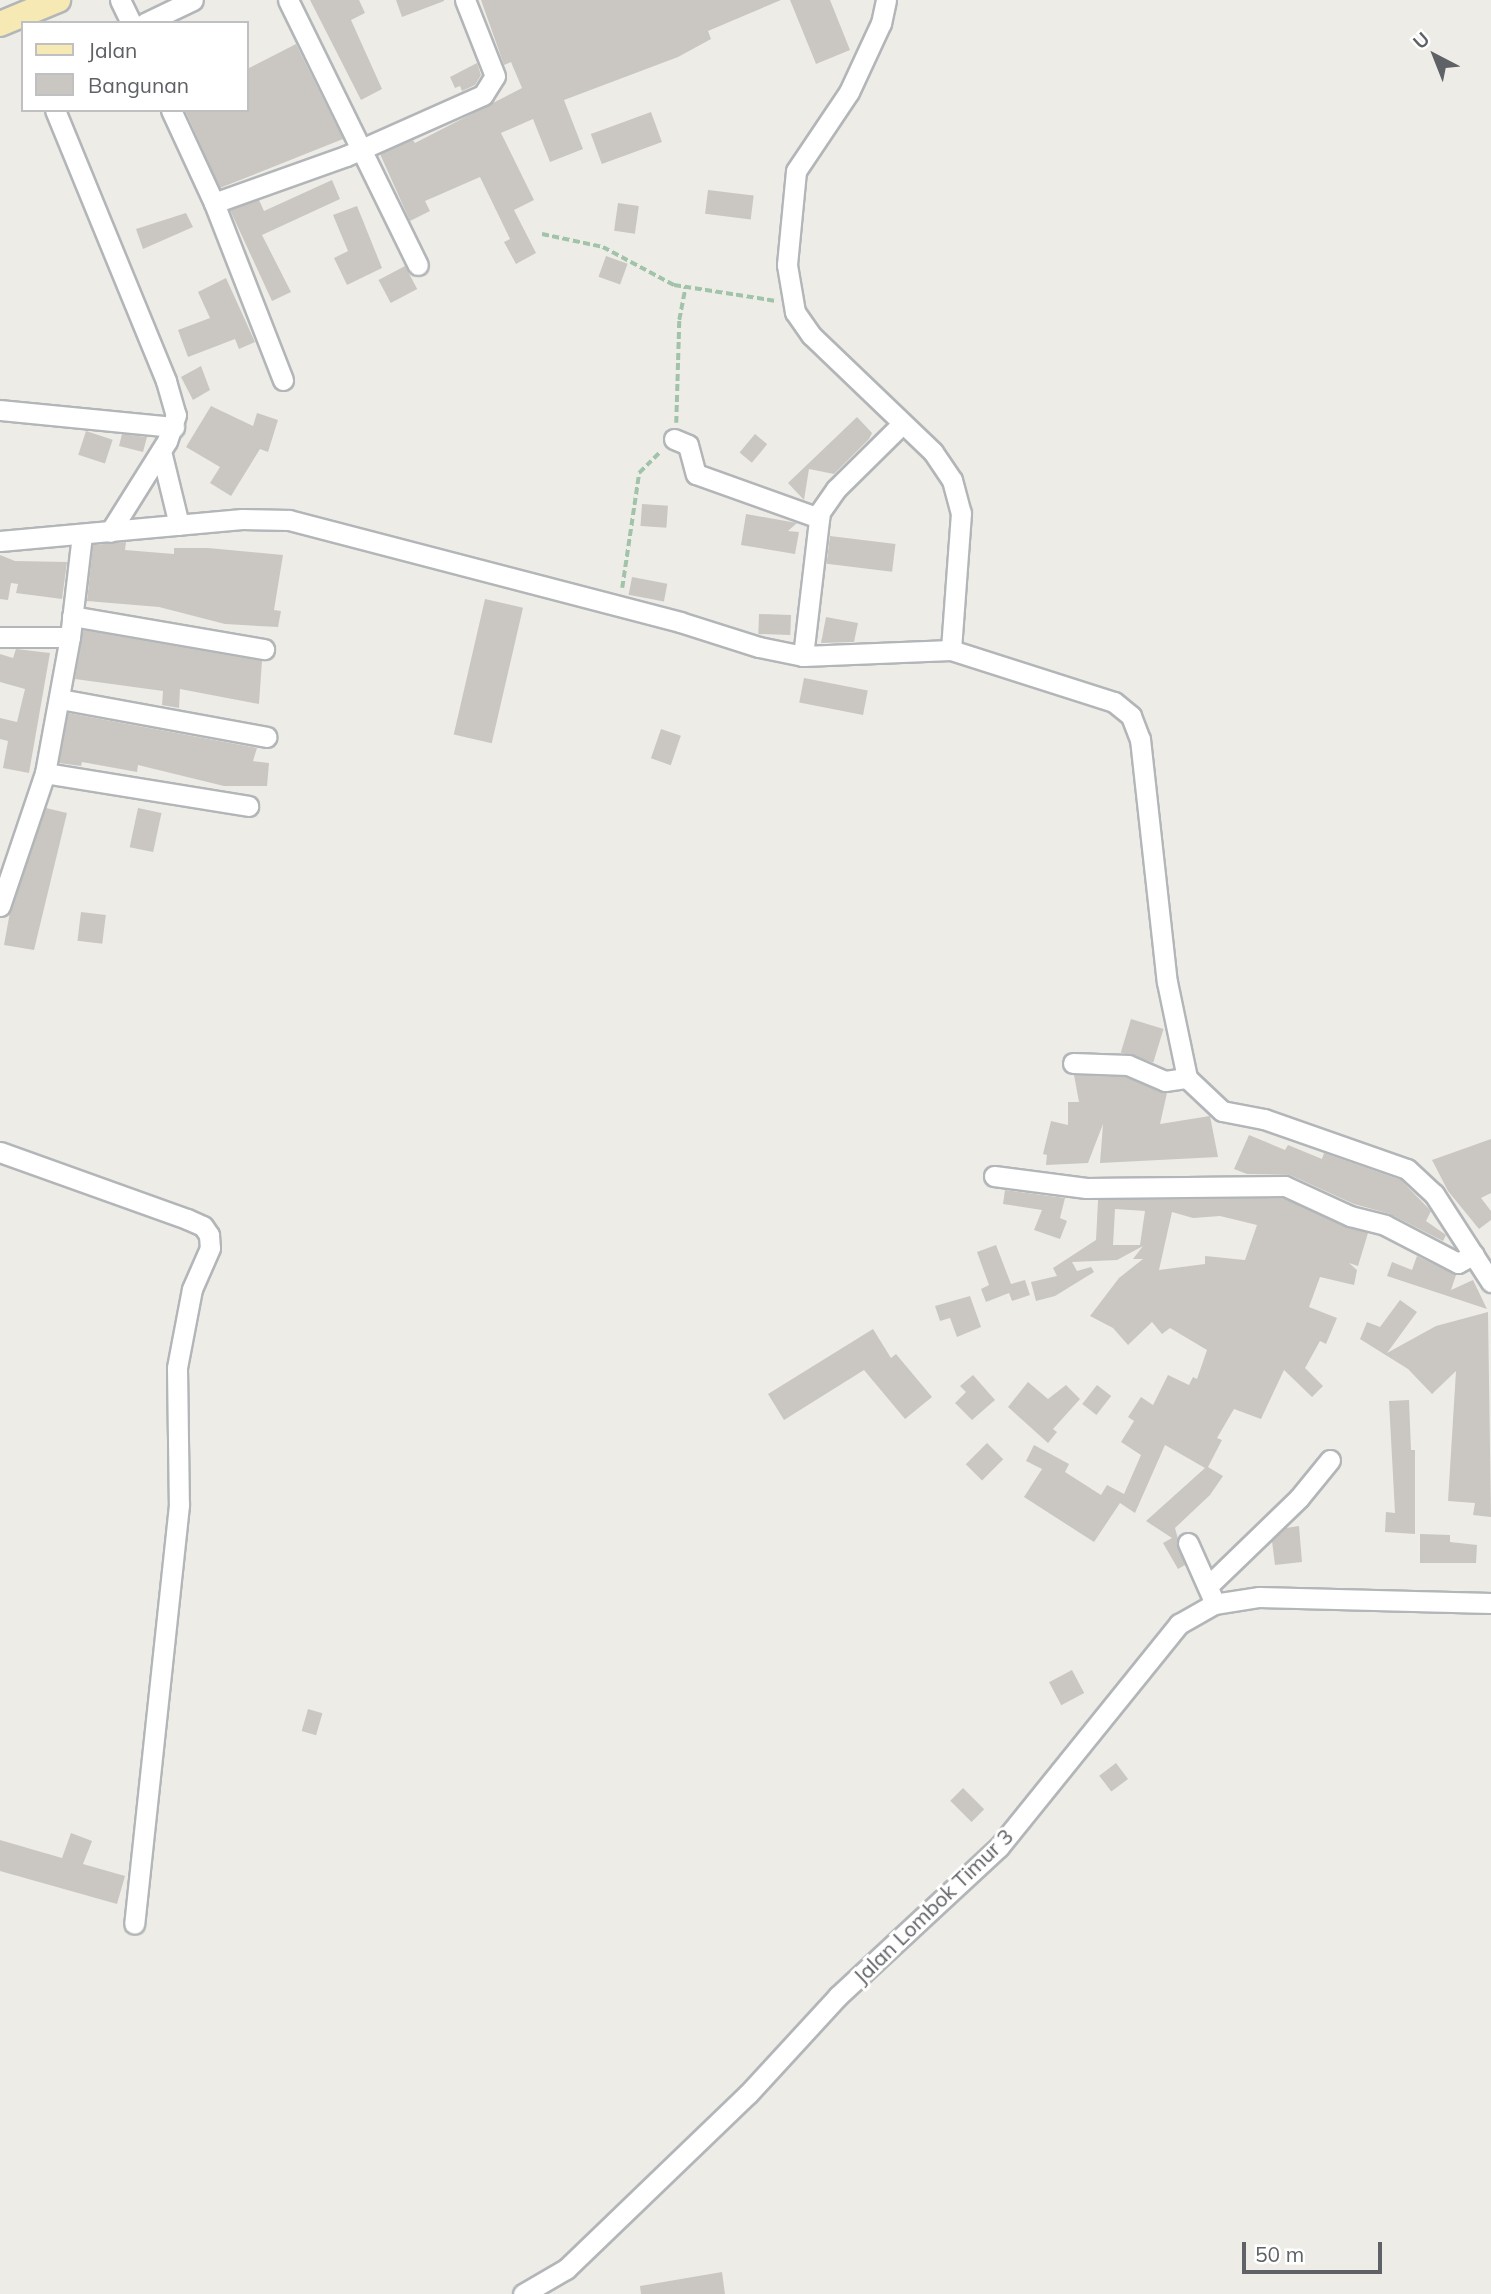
<!DOCTYPE html>
<html>
<head>
<meta charset="utf-8">
<style>
  body { margin:0 }
  #map { position:relative; width:1491px; height:2294px; overflow:hidden; background:#eeece6; font-family:Mulish,sans-serif }
  div>[style] { position:absolute }
  .building>* { inset:0; background:#cac7c3; transform-origin:0 0 }
  .path>* { height:3.5px; margin-top:-1.75px; transform-origin:0; background:repeating-linear-gradient(90deg,#a0c3a9 0 7px,transparent 0 10.5px) }
  .roads { filter:drop-shadow(2px 0 #b3b6b9) drop-shadow(-2px 0 #b3b6b9) drop-shadow(0 2px #b3b6b9) drop-shadow(0 -2px #b3b6b9) }
  .minor>* { height:19px; margin:-9.5px; padding:0 9.5px; transform-origin:9.5px; border-radius:9.5px; background:#fff }
  .major>* { height:24px; margin:-12px; padding:0 12px; transform-origin:12px; border-radius:12px; background:#f6e9b4 }
  span { translate:-50% -50%; white-space:nowrap; text-align:center; line-height:1.15; -webkit-text-stroke:6px #fff; paint-order:stroke }
  .street-label { font-size:21px; color:#5e6165 }
  .legend { position:absolute; left:21px; top:21px; width:228px; height:91px; box-sizing:border-box; background:#fff; border:2px solid #bfc0c1; margin:0; padding:9px 12px; list-style:none; font-size:21px; color:#5e6165 }
  .legend li { display:flex; align-items:center; gap:14px; height:35px }
  .legend b { width:35px; border:2px solid #bfc0c1 }
  .north { position:absolute; left:1400px; top:21px; width:70px; height:70px; -webkit-text-stroke:5px #fff; paint-order:stroke; rotate:318deg; font-size:19px; font-weight:700; line-height:28px; text-align:center; color:#5e6165 }
  .north::after { content:''; display:block; margin:auto; width:24px; height:32px; background:#5e6165; clip-path:polygon(50% 0,100% 100%,50% 72%,0 100%) }
  .scale { position:absolute; left:1242px; top:2242px; width:140px; height:32px; box-sizing:border-box; border:4px solid #5e6165; border-top:0; padding-left:9px; font-size:21px; line-height:24px; white-space:nowrap; color:#5e6165; -webkit-text-stroke:5px #fff; paint-order:stroke }
</style>
</head>
<body>
<div id="map">
  <div class="building">
    <div style="clip-path:polygon(310px 0,359px 0,365px 13px,351px 20px,382px 89px,361px 100px)"></div>
    <div style="clip-path:polygon(396px 0,444px 0,444px 1px,402px 17px)"></div>
    <div style="clip-path:polygon(481px 0,781px 0,708px 31px,711px 39px,678px 57px,564px 100px,583px 149px,550px 162px,533px 119px,501px 133px,534px 200px,514px 210px,536px 253px,516px 264px,504px 242px,510px 239px,480px 177px,425px 201px,430px 211px,410px 221px,380px 154px,413px 140px,415px 143px,522px 88px,511px 62px,504px 65px)"></div>
    <div style="clip-path:polygon(790px 0,830px 0,850px 50px,816px 64px)"></div>
    <div style="clip-path:polygon(296px 44px,343px 139px,220px 188px,185px 110px,247px 110px,247px 69px)"></div>
    <div style="clip-path:polygon(477px 63px,481px 75px,475px 85px,462px 91px,460px 86px,455px 88px,450px 77px)"></div>
    <div style="left:651px;top:112px;width:32px;height:64px;rotate:70deg"></div>
    <div style="clip-path:polygon(332px 180px,340px 199px,262px 235px,291px 292px,272px 301px,230px 210px,259px 200px,264px 211px)"></div>
    <div style="left:708px;top:190px;width:46px;height:24px;rotate:7deg"></div>
    <div style="left:618px;top:203px;width:21px;height:28px;rotate:8deg"></div>
    <div style="clip-path:polygon(357px 206px,382px 268px,347px 285px,334px 258px,348px 251px,333px 215px)"></div>
    <div style="clip-path:polygon(186px 213px,193px 227px,143px 249px,136px 229px)"></div>
    <div style="left:606px;top:256px;width:23px;height:22px;rotate:20deg"></div>
    <div style="left:405px;top:266px;width:26px;height:30px;rotate:62deg"></div>
    <div style="clip-path:polygon(226px 278px,255px 342px,239px 349px,235px 339px,188px 357px,178px 330px,210px 318px,198px 292px)"></div>
    <div style="clip-path:polygon(201px 366px,210px 390px,193px 400px,181px 377px)"></div>
    <div style="clip-path:polygon(211px 406px,253px 426px,257px 413px,278px 420px,268px 452px,260px 449px,231px 496px,210px 483px,220px 467px,186px 447px)"></div>
    <div style="clip-path:polygon(857px 417px,872px 433px,869px 439px,834px 474px,809px 469px,804px 500px,788px 483px)"></div>
    <div style="left:86px;top:431px;width:28px;height:25px;rotate:18deg"></div>
    <div style="clip-path:polygon(122px 434px,147px 437px,143px 452px,119px 446px)"></div>
    <div style="left:755px;top:434px;width:16px;height:24px;rotate:40deg"></div>
    <div style="left:642px;top:504px;width:26px;height:22px;rotate:4deg"></div>
    <div style="clip-path:polygon(746px 514px,797px 523px,788px 531px,799px 532px,795px 554px,741px 545px)"></div>
    <div style="left:830px;top:536px;width:66px;height:28px;rotate:7deg"></div>
    <div style="clip-path:polygon(126px 542px,125px 550px,174px 554px,174px 548px,208px 548px,283px 555px,274px 610px,281px 611px,278px 627px,225px 624px,159px 607px,87px 601px,93px 545px)"></div>
    <div style="clip-path:polygon(0 555px,15px 561px,67px 562px,62px 599px,16px 593px,18px 584px,11px 583px,8px 600px,0 599px)"></div>
    <div style="left:632px;top:577px;width:36px;height:18px;rotate:11deg"></div>
    <div style="left:485px;top:599px;width:39px;height:139px;rotate:13deg"></div>
    <div style="left:759px;top:614px;width:32px;height:20px;rotate:2deg"></div>
    <div style="clip-path:polygon(826px 617px,858px 623px,854px 642px,821px 643px)"></div>
    <div style="clip-path:polygon(83px 630px,262px 661px,259px 704px,180px 689px,179px 708px,162px 705px,163px 691px,75px 679px)"></div>
    <div style="clip-path:polygon(16px 649px,50px 653px,29px 773px,3px 768px,8px 741px,0 739px,0 718px,17px 722px,25px 689px,0 682px,0 654px,13px 658px)"></div>
    <div style="left:804px;top:678px;width:65px;height:25px;rotate:11deg"></div>
    <div style="clip-path:polygon(68px 713px,257px 748px,253px 761px,269px 763px,267px 786px,224px 786px,138px 765px,137px 772px,82px 762px,81px 766px,59px 763px)"></div>
    <div style="left:661px;top:729px;width:21px;height:31px;rotate:19deg"></div>
    <div style="clip-path:polygon(46px 808px,67px 813px,34px 950px,4px 945px,10px 912px)"></div>
    <div style="left:138px;top:808px;width:24px;height:40px;rotate:12deg"></div>
    <div style="left:81px;top:912px;width:25px;height:29px;rotate:7deg"></div>
    <div style="left:1131px;top:1019px;width:34px;height:35px;rotate:17deg"></div>
    <div style="clip-path:polygon(1074px 1075px,1125px 1077px,1167px 1093px,1160px 1124px,1210px 1116px,1218px 1157px,1100px 1163px,1103px 1124px,1088px 1163px,1046px 1165px,1047px 1155px,1043px 1154px,1051px 1121px,1068px 1125px,1068px 1102px,1079px 1102px)"></div>
    <div style="clip-path:polygon(1249px 1135px,1285px 1150px,1288px 1145px,1322px 1159px,1324px 1153px,1401px 1180px,1431px 1211px,1426px 1221px,1446px 1235px,1443px 1241px,1390px 1214px,1354px 1204px,1290px 1175px,1247px 1174px,1234px 1169px)"></div>
    <div style="clip-path:polygon(1491px 1139px,1491px 1193px,1481px 1198px,1491px 1211px,1491px 1220px,1479px 1229px,1448px 1191px,1432px 1160px)"></div>
    <div style="clip-path:polygon(1005px 1190px,1065px 1198px,1060px 1218px,1067px 1221px,1060px 1239px,1034px 1230px,1042px 1210px,1003px 1204px)"></div>
    <div style="clip-path:polygon(evenodd,1282px 1198px,1368px 1233px,1358px 1266px,1349px 1263px,1357px 1270px,1354px 1285px,1320px 1277px,1309px 1307px,1337px 1318px,1326px 1344px,1320px 1341px,1305px 1368px,1323px 1386px,1312px 1397px,1284px 1370px,1261px 1419px,1234px 1409px,1217px 1438px,1222px 1440px,1208px 1467px,1223px 1476px,1210px 1495px,1175px 1528px,1185px 1565px,1178px 1569px,1163px 1543px,1172px 1538px,1146px 1521px,1205px 1468px,1165px 1445px,1135px 1513px,1120px 1503px,1094px 1542px,1024px 1497px,1042px 1469px,1026px 1461px,1034px 1445px,1069px 1464px,1065px 1472px,1101px 1495px,1107px 1485px,1124px 1494px,1141px 1455px,1121px 1442px,1134px 1421px,1128px 1417px,1141px 1397px,1153px 1405px,1168px 1375px,1189px 1385px,1193px 1377px,1197px 1379px,1207px 1350px,1170px 1328px,1162px 1334px,1152px 1322px,1128px 1345px,1113px 1328px,1090px 1316px,1119px 1278px,1143px 1259px,1133px 1259px,1143px 1246px,1117px 1260px,1072px 1262px,1077px 1271px,1091px 1267px,1094px 1272px,1055px 1296px,1036px 1301px,1031px 1282px,1057px 1276px,1053px 1268px,1096px 1240px,1098px 1200px,1282px 1198px,1115px 1209px,1145px 1211px,1140px 1245px,1113px 1245px,1115px 1209px,1282px 1198px,1172px 1212px,1193px 1218px,1220px 1216px,1257px 1225px,1245px 1260px,1205px 1256px,1205px 1264px,1159px 1270px,1172px 1212px)"></div>
    <div style="clip-path:polygon(996px 1245px,1011px 1284px,1025px 1280px,1030px 1295px,1012px 1301px,1009px 1293px,986px 1302px,981px 1289px,989px 1285px,977px 1252px)"></div>
    <div style="clip-path:polygon(1417px 1256px,1456px 1275px,1451px 1290px,1473px 1280px,1487px 1309px,1387px 1276px,1392px 1262px,1412px 1270px)"></div>
    <div style="clip-path:polygon(970px 1296px,981px 1327px,957px 1337px,950px 1318px,940px 1321px,935px 1306px)"></div>
    <div style="clip-path:polygon(1400px 1300px,1417px 1312px,1387px 1353px,1436px 1326px,1488px 1312px,1491px 1517px,1473px 1515px,1475px 1503px,1448px 1501px,1456px 1371px,1432px 1394px,1408px 1369px,1360px 1339px,1367px 1322px,1380px 1327px)"></div>
    <div style="clip-path:polygon(873px 1329px,891px 1358px,896px 1354px,932px 1397px,905px 1419px,864px 1370px,784px 1420px,768px 1394px)"></div>
    <div style="clip-path:polygon(973px 1375px,995px 1400px,972px 1420px,955px 1403px,966px 1392px,960px 1386px)"></div>
    <div style="clip-path:polygon(1028px 1382px,1048px 1399px,1066px 1385px,1080px 1399px,1053px 1429px,1057px 1432px,1048px 1443px,1008px 1407px)"></div>
    <div style="left:1097px;top:1385px;width:18px;height:24px;rotate:38deg"></div>
    <div style="clip-path:polygon(1409px 1400px,1411px 1450px,1415px 1450px,1415px 1534px,1385px 1532px,1386px 1512px,1395px 1513px,1389px 1401px)"></div>
    <div style="left:987px;top:1443px;width:23px;height:30px;rotate:45deg"></div>
    <div style="clip-path:polygon(1299px 1526px,1302px 1562px,1275px 1565px,1272px 1541px,1286px 1528px)"></div>
    <div style="clip-path:polygon(1420px 1534px,1450px 1535px,1450px 1542px,1477px 1545px,1476px 1563px,1420px 1563px)"></div>
    <div style="left:1072px;top:1670px;width:26px;height:26px;rotate:62deg"></div>
    <div style="left:308px;top:1709px;width:15px;height:23px;rotate:16deg"></div>
    <div style="left:1116px;top:1763px;width:20px;height:21px;rotate:53deg"></div>
    <div style="left:963px;top:1788px;width:30px;height:18px;rotate:45deg"></div>
    <div style="clip-path:polygon(71px 1833px,92px 1841px,83px 1864px,125px 1876px,117px 1904px,0 1871px,0 1840px,62px 1858px)"></div>
    <div style="clip-path:polygon(722px 2272px,725px 2294px,641px 2294px,640px 2286px)"></div>
  </div>
  <div class="path">
    <div style="left:542px;top:234px;width:62px;rotate:12deg"></div>
    <div style="left:603px;top:247px;width:81px;rotate:28.2deg"></div>
    <div style="left:674px;top:285px;width:103px;rotate:8.9deg"></div>
    <div style="left:676px;top:423px;width:103px;rotate:-88.3deg"></div>
    <div style="left:679px;top:320px;width:33px;rotate:-79deg"></div>
    <div style="left:622px;top:588px;width:116px;rotate:-81.6deg"></div>
    <div style="left:639px;top:473px;width:30px;rotate:-45deg"></div>
  </div>
  <div class="roads">
    <div class="minor">
      <div style="left:120px;top:0;width:25px;rotate:64deg"></div>
      <div style="left:288px;top:0;width:295px;rotate:63.9deg"></div>
      <div style="left:886px;top:0;width:24px;rotate:102deg"></div>
      <div style="left:881px;top:23px;width:76px;rotate:114.9deg"></div>
      <div style="left:849px;top:92px;width:95px;rotate:123.9deg"></div>
      <div style="left:796px;top:171px;width:94px;rotate:95.5deg"></div>
      <div style="left:787px;top:265px;width:48px;rotate:80.3deg"></div>
      <div style="left:795px;top:312px;width:28px;rotate:55deg"></div>
      <div style="left:811px;top:335px;width:169px;rotate:43.8deg"></div>
      <div style="left:933px;top:452px;width:34px;rotate:56deg"></div>
      <div style="left:952px;top:480px;width:34px;rotate:75deg"></div>
      <div style="left:961px;top:513px;width:137px;rotate:94.2deg"></div>
      <div style="left:145px;top:23px;width:53px;rotate:-25.6deg"></div>
      <div style="left:55px;top:110px;width:293px;rotate:67.7deg"></div>
      <div style="left:166px;top:381px;width:35px;rotate:74deg"></div>
      <div style="left:176px;top:415px;width:28px;rotate:109deg"></div>
      <div style="left:167px;top:441px;width:107px;rotate:122.1deg"></div>
      <div style="left:171px;top:110px;width:102px;rotate:65.2deg"></div>
      <div style="left:214px;top:203px;width:190px;rotate:68.7deg"></div>
      <div style="left:214px;top:203px;width:140px;rotate:-19.6deg"></div>
      <div style="left:346px;top:156px;width:150px;rotate:-24deg"></div>
      <div style="left:483px;top:95px;width:22px;rotate:-58deg"></div>
      <div style="left:495px;top:76px;width:82px;rotate:-111.5deg"></div>
      <div style="left:0;top:410px;width:175px;rotate:5.6deg"></div>
      <div style="left:674px;top:439px;width:15px;rotate:23deg"></div>
      <div style="left:688px;top:445px;width:30px;rotate:75deg"></div>
      <div style="left:696px;top:474px;width:131px;rotate:19.7deg"></div>
      <div style="left:161px;top:451px;width:76px;rotate:76.3deg"></div>
      <div style="left:0;top:541px;width:243px;rotate:-5.2deg"></div>
      <div style="left:242px;top:519px;width:47px;rotate:1.2deg"></div>
      <div style="left:289px;top:520px;width:404px;rotate:14.6deg"></div>
      <div style="left:680px;top:622px;width:83px;rotate:17.6deg"></div>
      <div style="left:759px;top:647px;width:45px;rotate:11.6deg"></div>
      <div style="left:803px;top:656px;width:148px;rotate:-2.3deg"></div>
      <div style="left:951px;top:650px;width:171px;rotate:17.7deg"></div>
      <div style="left:1114px;top:702px;width:22px;rotate:39deg"></div>
      <div style="left:1131px;top:716px;width:25px;rotate:69deg"></div>
      <div style="left:1140px;top:739px;width:244px;rotate:83.7deg"></div>
      <div style="left:1167px;top:982px;width:98px;rotate:78.2deg"></div>
      <div style="left:1187px;top:1078px;width:48px;rotate:43.3deg"></div>
      <div style="left:1222px;top:1111px;width:43px;rotate:10.8deg"></div>
      <div style="left:1264px;top:1119px;width:151px;rotate:19.3deg"></div>
      <div style="left:1407px;top:1169px;width:37px;rotate:43deg"></div>
      <div style="left:1434px;top:1194px;width:105px;rotate:57.1deg"></div>
      <div style="left:72px;top:616px;width:195px;rotate:9.8deg"></div>
      <div style="left:0;top:637px;width:70px"></div>
      <div style="left:803px;top:656px;width:145px;rotate:-83.3deg"></div>
      <div style="left:820px;top:512px;width:28px;rotate:-55deg"></div>
      <div style="left:836px;top:489px;width:93px;rotate:-44.6deg"></div>
      <div style="left:60px;top:699px;width:210px;rotate:10.4deg"></div>
      <div style="left:45px;top:773px;width:206px;rotate:9.2deg"></div>
      <div style="left:0;top:906px;width:140px;rotate:-71.3deg"></div>
      <div style="left:45px;top:773px;width:138px;rotate:-79.6deg"></div>
      <div style="left:70px;top:637px;width:103px;rotate:-83.3deg"></div>
      <div style="left:1073px;top:1063px;width:55px;rotate:2.1deg"></div>
      <div style="left:1128px;top:1065px;width:40px;rotate:23.4deg"></div>
      <div style="left:1165px;top:1081px;width:22px;rotate:-8deg"></div>
      <div style="left:0;top:1152px;width:199px;rotate:19.7deg"></div>
      <div style="left:187px;top:1219px;width:17px;rotate:24deg"></div>
      <div style="left:203px;top:1226px;width:11px;rotate:56deg"></div>
      <div style="left:209px;top:1235px;width:13px;rotate:86deg"></div>
      <div style="left:210px;top:1248px;width:45px;rotate:113.7deg"></div>
      <div style="left:192px;top:1289px;width:80px;rotate:100.8deg"></div>
      <div style="left:177px;top:1368px;width:137px;rotate:89.2deg"></div>
      <div style="left:179px;top:1505px;width:421px;rotate:96.1deg"></div>
      <div style="left:994px;top:1176px;width:93px;rotate:7.4deg"></div>
      <div style="left:1086px;top:1188px;width:199px;rotate:-0.6deg"></div>
      <div style="left:1285px;top:1186px;width:72px;rotate:24.8deg"></div>
      <div style="left:1350px;top:1216px;width:36px;rotate:14deg"></div>
      <div style="left:1385px;top:1225px;width:82px;rotate:27.5deg"></div>
      <div style="left:1458px;top:1263px;width:18px;rotate:-29deg"></div>
      <div style="left:1188px;top:1543px;width:59px;rotate:66deg"></div>
      <div style="left:1209px;top:1585px;width:125px;rotate:-44deg"></div>
      <div style="left:1299px;top:1498px;width:49px;rotate:-50.8deg"></div>
      <div style="left:523px;top:2294px;width:50px;rotate:-30.2deg"></div>
      <div style="left:566px;top:2269px;width:252px;rotate:-43.9deg"></div>
      <div style="left:748px;top:2094px;width:133px;rotate:-47.4deg"></div>
      <div style="left:838px;top:1996px;width:219px;rotate:-42.8deg"></div>
      <div style="left:999px;top:1847px;width:287px;rotate:-51.1deg"></div>
      <div style="left:1179px;top:1624px;width:40px;rotate:-29.7deg"></div>
      <div style="left:1214px;top:1604px;width:46px;rotate:-8.8deg"></div>
      <div style="left:1259px;top:1597px;width:232px;rotate:1.5deg"></div>
    </div>
    <div class="major">
      <div style="left:0;top:24px;width:63px;rotate:-22.5deg"></div>
    </div>
  </div>
  <div class="street-label">
    <span style="left:933px;top:1906px;rotate:-44deg">Jalan Lombok Timur 3</span>
  </div>
  <ul class="legend">
  <li><b style="height:9px;background:#f6e9b4"></b>Jalan</li>
  <li><b style="height:19px;background:#cac7c3"></b>Bangunan</li>
  </ul>
  <div class="north">U</div>
  <div class="scale">50 m</div>
</div>
</body>
</html>
